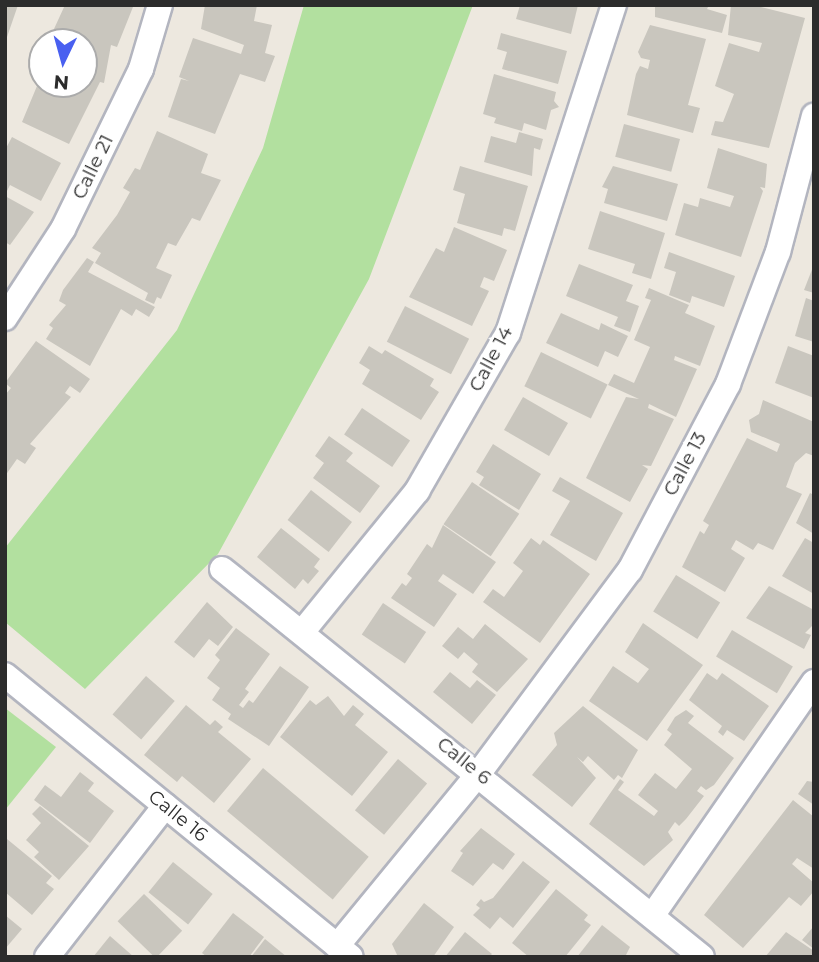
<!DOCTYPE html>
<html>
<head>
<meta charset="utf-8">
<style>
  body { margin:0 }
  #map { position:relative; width:819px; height:962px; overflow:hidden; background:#ede8df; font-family:Montserrat,sans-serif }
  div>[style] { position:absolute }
  .green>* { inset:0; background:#b2e09f }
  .building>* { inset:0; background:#c9c6be; transform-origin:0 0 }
  .roads { filter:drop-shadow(2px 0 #b3b5bf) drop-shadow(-2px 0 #b3b5bf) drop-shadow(0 2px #b3b5bf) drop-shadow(0 -2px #b3b5bf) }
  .minor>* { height:24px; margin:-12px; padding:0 12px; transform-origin:12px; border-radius:12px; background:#fff }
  span { translate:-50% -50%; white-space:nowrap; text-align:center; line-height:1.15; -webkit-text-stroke:5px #fff; paint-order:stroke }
  .street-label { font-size:19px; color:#2c2c2c }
  .frame { position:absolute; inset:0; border:7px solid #2c2c2c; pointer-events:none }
  .north { position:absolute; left:28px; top:28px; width:70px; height:70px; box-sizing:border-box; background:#fff; border:2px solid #ababab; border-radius:50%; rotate:185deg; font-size:19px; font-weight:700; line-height:28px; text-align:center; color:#2c2c2c }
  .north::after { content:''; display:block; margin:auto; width:24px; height:32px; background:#4960f0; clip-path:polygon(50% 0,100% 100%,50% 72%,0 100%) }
</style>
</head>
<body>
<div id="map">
  <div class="green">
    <div style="clip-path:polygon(304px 5px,473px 5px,369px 279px,218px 554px,85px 689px,5px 622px,5px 548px,177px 330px,263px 148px)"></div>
    <div style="clip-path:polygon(5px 708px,56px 747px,5px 810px)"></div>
  </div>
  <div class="building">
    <div style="clip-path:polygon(5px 5px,18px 5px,6px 40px,5px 40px)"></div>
    <div style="clip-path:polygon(65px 5px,133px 7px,117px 47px,111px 45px,104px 83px,100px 82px,69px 144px,22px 122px,42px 74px,42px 84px,84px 84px,84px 42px,48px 42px)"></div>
    <div style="clip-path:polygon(205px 5px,257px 5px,254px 21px,272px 25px,265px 53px,275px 56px,265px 82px,240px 74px,215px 134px,168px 117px,181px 79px,189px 81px,179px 77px,193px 38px,241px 54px,244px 45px,201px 29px)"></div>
    <div style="clip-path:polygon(520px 5px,578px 5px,571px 34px,516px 19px)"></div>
    <div style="clip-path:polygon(655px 5px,709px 5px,707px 9px,727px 15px,722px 33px,655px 17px)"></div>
    <div style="clip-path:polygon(731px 5px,753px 5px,805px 18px,769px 148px,711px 135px,715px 121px,723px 122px,734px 94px,715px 86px,729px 43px,759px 52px,762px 43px,728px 35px)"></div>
    <div style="clip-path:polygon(650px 25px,706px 39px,688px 105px,700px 108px,693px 133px,627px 115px,636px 74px,640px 66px,648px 69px,650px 60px,641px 58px,638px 52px)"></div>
    <div style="clip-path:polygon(501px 33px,567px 51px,558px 84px,502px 69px,507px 52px,497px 49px)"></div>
    <div style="clip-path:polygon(494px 74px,556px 92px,554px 101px,559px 107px,551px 110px,546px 130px,524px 123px,522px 131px,494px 123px,496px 118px,483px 114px)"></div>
    <div style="left:624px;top:124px;width:58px;height:34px;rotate:15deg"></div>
    <div style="clip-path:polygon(157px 131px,208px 154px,201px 173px,221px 180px,200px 221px,192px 218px,176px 246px,168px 243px,156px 268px,172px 275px,161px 299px,157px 297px,154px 304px,145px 300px,148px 293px,95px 263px,101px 253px,92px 248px,117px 215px,130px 192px,123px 188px,135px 168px,140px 170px)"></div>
    <div style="clip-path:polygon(519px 132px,543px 139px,540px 150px,534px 148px,532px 176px,484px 162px,491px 136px,516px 143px)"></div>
    <div style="clip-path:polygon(12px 137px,61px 163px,41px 201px,10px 185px,5px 195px,5px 150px)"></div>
    <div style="clip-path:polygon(718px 148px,767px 164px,765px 188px,760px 187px,763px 191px,741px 257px,675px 235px,684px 203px,698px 207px,700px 198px,730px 207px,734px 196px,707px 188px)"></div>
    <div style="clip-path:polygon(460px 166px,528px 186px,515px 231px,504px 228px,502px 236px,457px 223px,465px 194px,453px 190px)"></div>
    <div style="clip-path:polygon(613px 166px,678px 184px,667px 221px,604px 203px,608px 189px,602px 187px)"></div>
    <div style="clip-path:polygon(5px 196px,34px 212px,10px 245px,5px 242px)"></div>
    <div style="clip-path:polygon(600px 211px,665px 233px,651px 279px,632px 273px,635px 264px,588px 249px)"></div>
    <div style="clip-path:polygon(454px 227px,507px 250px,494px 281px,484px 277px,480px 287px,489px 291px,472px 326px,409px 297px,436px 248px,444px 252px)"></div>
    <div style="clip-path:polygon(669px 252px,735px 276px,724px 307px,692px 296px,690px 303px,669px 295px,676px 272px,664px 268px)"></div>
    <div style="clip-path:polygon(87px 258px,94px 262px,88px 272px,155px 307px,149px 317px,136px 309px,132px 316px,121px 309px,90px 366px,46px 339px,53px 328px,49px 325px,66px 305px,59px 301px,63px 290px)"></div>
    <div style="clip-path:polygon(579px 264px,633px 285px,626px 301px,639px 306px,630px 332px,614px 326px,618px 317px,566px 296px)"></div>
    <div style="clip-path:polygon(813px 267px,814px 267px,814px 293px,804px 290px)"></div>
    <div style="clip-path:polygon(649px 288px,689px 305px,685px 313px,715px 326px,700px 366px,675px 356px,674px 360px,697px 369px,676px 417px,649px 404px,648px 408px,674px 419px,651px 466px,642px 465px,648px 469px,630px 502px,586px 478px,626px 397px,639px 399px,608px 385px,614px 374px,634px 383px,650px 347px,634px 340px,651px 300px,645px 298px)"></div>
    <div style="clip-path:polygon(806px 298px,814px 301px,814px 342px,795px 336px)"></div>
    <div style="left:405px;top:306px;width:72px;height:40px;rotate:27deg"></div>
    <div style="clip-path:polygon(561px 313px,599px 330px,601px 323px,628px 336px,618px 357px,605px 351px,598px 367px,546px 343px)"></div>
    <div style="clip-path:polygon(36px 341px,90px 379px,80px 393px,70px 386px,65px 393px,71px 397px,30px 444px,36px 448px,25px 464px,17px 459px,5px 476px,5px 395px,11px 388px,5px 383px)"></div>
    <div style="clip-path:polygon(369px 346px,382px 354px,385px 350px,434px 379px,430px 386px,439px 392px,421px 420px,362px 384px,370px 370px,359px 363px)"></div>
    <div style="clip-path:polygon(788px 346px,814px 356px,814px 398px,775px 383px)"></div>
    <div style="left:541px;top:352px;width:74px;height:38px;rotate:26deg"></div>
    <div style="left:523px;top:397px;width:52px;height:38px;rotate:30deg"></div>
    <div style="clip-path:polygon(763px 400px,814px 422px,814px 456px,806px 453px,795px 463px,786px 487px,802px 494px,773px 550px,758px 543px,753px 550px,736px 540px,731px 549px,745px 558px,725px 592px,682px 567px,700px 531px,704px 534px,709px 525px,703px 521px,747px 438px,777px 452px,780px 444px,751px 432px,749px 420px,759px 414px)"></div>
    <div style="left:362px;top:408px;width:58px;height:32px;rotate:34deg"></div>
    <div style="clip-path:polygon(329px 436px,353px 453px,346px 461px,380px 486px,360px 513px,313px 478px,324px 463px,315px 456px)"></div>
    <div style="clip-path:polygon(493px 444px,541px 474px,519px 510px,479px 485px,484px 477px,476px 472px)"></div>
    <div style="clip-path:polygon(560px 477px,623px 513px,596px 561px,550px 535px,570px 501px,552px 491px)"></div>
    <div style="left:472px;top:482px;width:57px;height:51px;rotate:34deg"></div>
    <div style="left:311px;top:490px;width:52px;height:38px;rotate:38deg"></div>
    <div style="clip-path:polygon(810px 493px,814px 495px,814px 534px,796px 523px)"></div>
    <div style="clip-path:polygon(443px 525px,496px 562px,473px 594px,443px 574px,438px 581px,457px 594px,434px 627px,391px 598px,402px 583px,406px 586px,412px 578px,407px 574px,427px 544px,432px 548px)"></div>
    <div style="clip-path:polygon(281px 528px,320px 559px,314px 567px,319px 571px,308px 584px,303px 579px,295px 589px,257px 557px)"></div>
    <div style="clip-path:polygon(531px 538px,540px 545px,543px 540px,590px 574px,540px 643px,483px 602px,493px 589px,504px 597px,523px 571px,513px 563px)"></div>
    <div style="clip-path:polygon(805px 538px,814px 543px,814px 594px,782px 576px)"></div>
    <div style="left:676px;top:575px;width:52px;height:43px;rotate:32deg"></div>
    <div style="clip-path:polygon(769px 586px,814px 610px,814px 624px,805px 633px,811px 635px,804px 649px,746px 618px)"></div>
    <div style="clip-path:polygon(207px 602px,233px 627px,218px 646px,209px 639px,194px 658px,174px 642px)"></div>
    <div style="left:383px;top:603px;width:52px;height:38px;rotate:34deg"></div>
    <div style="clip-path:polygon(643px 623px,703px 665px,647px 741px,589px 701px,613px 666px,638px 683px,649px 669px,625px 652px)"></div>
    <div style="clip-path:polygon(485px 624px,528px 659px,497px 692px,472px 672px,478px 664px,464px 652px,458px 659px,442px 646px,458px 627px,473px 639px)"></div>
    <div style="clip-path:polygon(236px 628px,270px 654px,245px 689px,249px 692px,239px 705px,243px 708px,249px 700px,253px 703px,280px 666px,309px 687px,269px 746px,228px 719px,231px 714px,212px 700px,220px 688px,207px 678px,220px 660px,215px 655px)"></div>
    <div style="left:732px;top:630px;width:71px;height:31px;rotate:31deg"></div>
    <div style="clip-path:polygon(450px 672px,470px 688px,477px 680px,496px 695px,472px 724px,433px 692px)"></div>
    <div style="clip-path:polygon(707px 673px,717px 680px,722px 673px,769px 706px,744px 741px,727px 730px,723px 736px,718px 732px,722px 726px,689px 700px)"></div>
    <div style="left:146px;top:676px;width:38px;height:51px;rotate:41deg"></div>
    <div style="clip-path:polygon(328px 696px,344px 716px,353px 705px,364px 714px,355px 725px,388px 752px,352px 796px,280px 737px,310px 700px,316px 705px)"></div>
    <div style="clip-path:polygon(186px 705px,210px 725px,215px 720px,223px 727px,218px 732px,251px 759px,214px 803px,182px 776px,177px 782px,144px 755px)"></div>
    <div style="clip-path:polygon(583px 706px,638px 750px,622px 778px,618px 775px,614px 780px,588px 756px,583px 762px,577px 757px,596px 778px,572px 807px,532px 775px,557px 745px,554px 733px)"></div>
    <div style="clip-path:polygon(686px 710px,694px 716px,688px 723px,734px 758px,714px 785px,706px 790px,701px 786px,697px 791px,704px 796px,686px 819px,679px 826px,675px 822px,668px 832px,673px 840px,644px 866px,589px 824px,620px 779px,624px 782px,618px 790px,654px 816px,658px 811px,638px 795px,655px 773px,676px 789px,692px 769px,664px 745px,672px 734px,667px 730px,675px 717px)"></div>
    <div style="left:398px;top:759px;width:38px;height:67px;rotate:40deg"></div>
    <div style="left:263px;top:768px;width:138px;height:56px;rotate:40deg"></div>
    <div style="clip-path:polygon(80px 772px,94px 783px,88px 791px,114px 811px,90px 843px,34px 800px,45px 785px,61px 797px)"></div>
    <div style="clip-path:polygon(807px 781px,814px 782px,814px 805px,798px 794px)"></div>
    <div style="clip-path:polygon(793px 800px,814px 817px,814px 869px,797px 858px,792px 864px,814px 883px,814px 891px,801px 906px,789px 897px,743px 948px,704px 915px)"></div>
    <div style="clip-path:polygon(40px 806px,89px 846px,59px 880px,34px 857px,39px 852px,26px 840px,41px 823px,32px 814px)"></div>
    <div style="clip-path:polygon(481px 828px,515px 854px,503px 870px,493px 863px,473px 886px,451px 871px,463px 853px,460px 851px)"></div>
    <div style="clip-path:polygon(7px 839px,52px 876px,46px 883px,54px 889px,32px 915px,5px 892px)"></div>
    <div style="clip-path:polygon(523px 861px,550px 882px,513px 928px,500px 917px,490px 929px,473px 915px,480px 908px,476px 905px,481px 899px,484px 902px,493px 898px)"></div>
    <div style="left:173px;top:862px;width:51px;height:39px;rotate:39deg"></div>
    <div style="clip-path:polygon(556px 889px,588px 915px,584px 920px,591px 925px,565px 957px,529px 957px,512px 943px)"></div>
    <div style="left:144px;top:894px;width:53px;height:38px;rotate:44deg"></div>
    <div style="clip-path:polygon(424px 903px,454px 927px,433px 957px,398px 957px,392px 944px)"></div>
    <div style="clip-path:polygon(233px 913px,264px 937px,249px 957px,207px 957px,202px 953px)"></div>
    <div style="clip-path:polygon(5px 915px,22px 929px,5px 949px)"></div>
    <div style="clip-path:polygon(602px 925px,630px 947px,625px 957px,577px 957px)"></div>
    <div style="clip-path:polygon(814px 926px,814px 949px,802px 940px)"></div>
    <div style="clip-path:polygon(465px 932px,492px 954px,489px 957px,445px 957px)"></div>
    <div style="clip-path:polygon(786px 932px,814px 951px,814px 957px,765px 957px)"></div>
    <div style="clip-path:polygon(110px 936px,134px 957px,93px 957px)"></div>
    <div style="clip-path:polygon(265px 939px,287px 957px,251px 957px)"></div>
  </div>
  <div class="roads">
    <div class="minor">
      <div style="left:5px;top:318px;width:106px;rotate:-56.9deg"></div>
      <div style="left:63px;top:229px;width:178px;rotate:-64deg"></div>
      <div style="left:141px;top:69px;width:67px;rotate:-73.5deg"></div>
      <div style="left:222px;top:569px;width:617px;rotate:38.95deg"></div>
      <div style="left:303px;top:631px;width:181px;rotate:-50.8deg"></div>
      <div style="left:417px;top:491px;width:182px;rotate:-60.1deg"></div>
      <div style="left:508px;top:333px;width:345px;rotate:-72.1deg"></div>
      <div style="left:5px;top:675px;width:446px;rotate:39.2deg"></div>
      <div style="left:652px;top:916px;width:285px;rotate:-55.3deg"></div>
      <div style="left:337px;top:946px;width:224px;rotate:-50.6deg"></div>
      <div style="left:479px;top:773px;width:253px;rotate:-53.4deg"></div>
      <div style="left:630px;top:570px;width:210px;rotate:-62.2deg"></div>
      <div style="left:728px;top:384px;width:141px;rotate:-69.3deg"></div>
      <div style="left:778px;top:252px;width:141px;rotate:-75.2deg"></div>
      <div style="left:47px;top:957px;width:192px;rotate:-52deg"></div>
    </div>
  </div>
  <div class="street-label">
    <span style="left:93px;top:167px;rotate:-64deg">Calle 21</span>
    <span style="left:491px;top:359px;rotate:-62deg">Calle 14</span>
    <span style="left:685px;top:464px;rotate:-62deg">Calle 13</span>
    <span style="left:464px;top:761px;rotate:39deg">Calle 6</span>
    <span style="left:178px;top:816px;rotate:39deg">Calle 16</span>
  </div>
  <div class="frame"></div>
  <div class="north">N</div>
</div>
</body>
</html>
